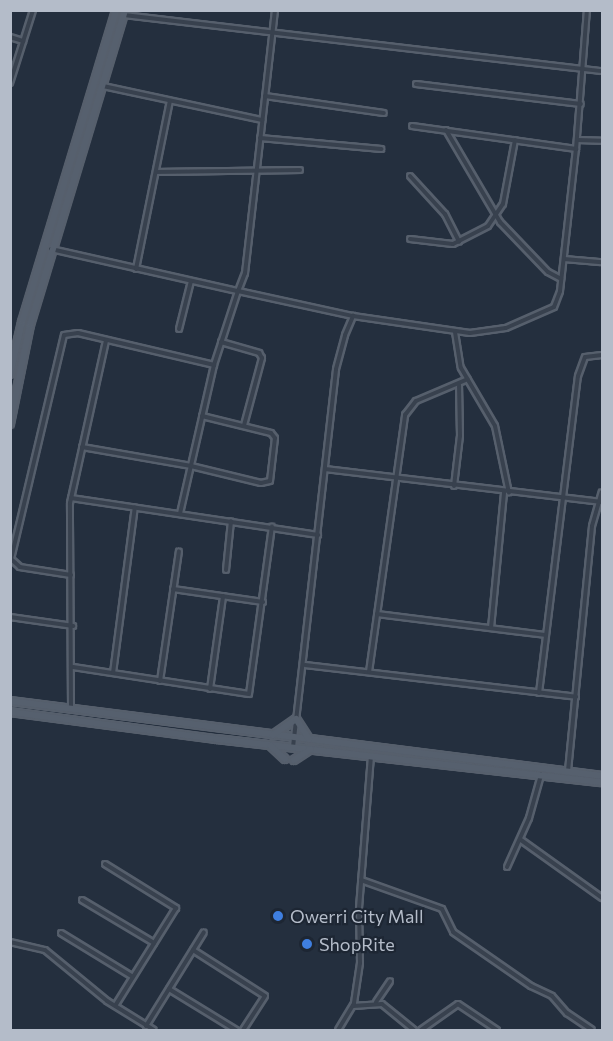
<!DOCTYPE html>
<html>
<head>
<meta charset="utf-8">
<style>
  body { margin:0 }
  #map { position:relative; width:613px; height:1041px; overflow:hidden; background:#242f3e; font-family:Commissioner,sans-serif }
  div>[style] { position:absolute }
  .roads { filter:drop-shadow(2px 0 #565f6c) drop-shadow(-2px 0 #565f6c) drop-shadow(0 2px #565f6c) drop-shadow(0 -2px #565f6c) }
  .minor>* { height:4px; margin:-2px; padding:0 2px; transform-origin:2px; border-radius:2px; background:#38414e }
  .primary>* { height:6px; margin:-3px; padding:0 3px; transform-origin:3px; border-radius:3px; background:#56606e }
  .dots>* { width:16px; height:16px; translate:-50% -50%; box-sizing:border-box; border:3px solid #1d2633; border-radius:50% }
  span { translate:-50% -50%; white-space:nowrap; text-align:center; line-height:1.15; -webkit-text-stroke:4.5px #1d2633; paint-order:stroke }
  .poi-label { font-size:18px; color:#b4bcc9 }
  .left { translate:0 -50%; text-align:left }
  .frame { position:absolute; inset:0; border:12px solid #b4bcc9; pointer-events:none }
</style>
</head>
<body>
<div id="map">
  <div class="roads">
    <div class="minor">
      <div style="left:275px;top:10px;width:265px;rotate:96.5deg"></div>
      <div style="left:245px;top:273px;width:19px;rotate:111deg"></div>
      <div style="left:238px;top:291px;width:118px;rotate:12.3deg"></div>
      <div style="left:124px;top:15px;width:481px;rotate:6.7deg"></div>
      <div style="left:10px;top:37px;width:14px;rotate:17deg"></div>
      <div style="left:10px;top:83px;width:77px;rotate:-72.5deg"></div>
      <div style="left:416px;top:84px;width:166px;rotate:6.9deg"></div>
      <div style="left:103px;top:86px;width:163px;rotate:12.1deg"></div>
      <div style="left:265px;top:96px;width:120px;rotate:8.1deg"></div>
      <div style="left:412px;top:126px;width:166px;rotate:8deg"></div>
      <div style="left:446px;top:130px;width:107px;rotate:59.6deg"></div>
      <div style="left:500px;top:222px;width:69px;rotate:46.2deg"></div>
      <div style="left:548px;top:272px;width:15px;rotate:28deg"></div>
      <div style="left:260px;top:138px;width:122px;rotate:5.2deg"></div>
      <div style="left:577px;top:140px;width:25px;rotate:2deg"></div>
      <div style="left:156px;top:172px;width:144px;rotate:-0.8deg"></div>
      <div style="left:410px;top:176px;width:52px;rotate:47.4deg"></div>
      <div style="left:445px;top:214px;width:31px;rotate:63deg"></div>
      <div style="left:410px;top:239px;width:43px;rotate:6.6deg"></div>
      <div style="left:453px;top:244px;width:39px;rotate:-27deg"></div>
      <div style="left:488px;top:226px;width:27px;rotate:-56deg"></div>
      <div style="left:503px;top:204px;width:65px;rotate:-79.4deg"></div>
      <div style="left:51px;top:249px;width:192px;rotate:12.7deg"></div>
      <div style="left:238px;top:291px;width:78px;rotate:108deg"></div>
      <div style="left:214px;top:365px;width:153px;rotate:102.9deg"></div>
      <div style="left:564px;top:259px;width:38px;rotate:5deg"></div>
      <div style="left:136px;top:269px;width:171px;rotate:-78.6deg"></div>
      <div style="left:179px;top:329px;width:49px;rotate:-76deg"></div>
      <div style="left:455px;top:332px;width:36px;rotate:81deg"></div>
      <div style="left:461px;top:368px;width:67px;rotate:59.6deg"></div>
      <div style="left:495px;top:426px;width:68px;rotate:78.2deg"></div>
      <div style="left:221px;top:342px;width:40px;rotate:16deg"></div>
      <div style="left:259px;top:353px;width:6px;rotate:59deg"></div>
      <div style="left:262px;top:358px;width:69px;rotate:105deg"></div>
      <div style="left:82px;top:447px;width:111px;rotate:9.9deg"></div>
      <div style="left:191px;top:466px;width:72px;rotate:13.7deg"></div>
      <div style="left:261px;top:483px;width:9px;rotate:-13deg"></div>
      <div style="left:270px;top:481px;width:43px;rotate:-83.4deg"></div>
      <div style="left:275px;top:438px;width:6px;rotate:-129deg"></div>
      <div style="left:271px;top:433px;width:71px;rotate:-166.2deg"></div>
      <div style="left:325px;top:469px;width:279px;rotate:6.8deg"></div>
      <div style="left:454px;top:486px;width:50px;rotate:-83.2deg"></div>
      <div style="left:460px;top:436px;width:51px;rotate:-91.1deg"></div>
      <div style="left:71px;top:498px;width:250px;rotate:8.5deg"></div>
      <div style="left:226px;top:570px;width:49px;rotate:-84.2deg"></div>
      <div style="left:71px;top:575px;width:52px;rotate:-171.1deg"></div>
      <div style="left:20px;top:567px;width:12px;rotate:-138deg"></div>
      <div style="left:11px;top:559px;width:230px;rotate:-76.7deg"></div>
      <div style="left:64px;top:335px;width:14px;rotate:-8deg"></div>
      <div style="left:78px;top:333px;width:140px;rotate:13.2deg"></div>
      <div style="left:173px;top:589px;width:91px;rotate:8.2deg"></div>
      <div style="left:377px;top:614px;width:169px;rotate:7.1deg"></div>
      <div style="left:10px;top:617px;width:64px;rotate:8.1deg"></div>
      <div style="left:491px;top:628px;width:137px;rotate:-84.5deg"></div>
      <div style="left:305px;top:665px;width:273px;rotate:6.7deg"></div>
      <div style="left:73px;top:667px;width:178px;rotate:8.7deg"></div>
      <div style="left:249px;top:694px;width:169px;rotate:-82.2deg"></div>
      <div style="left:369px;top:672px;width:260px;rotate:-82deg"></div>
      <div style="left:405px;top:415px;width:18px;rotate:-52deg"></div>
      <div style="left:416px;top:401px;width:56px;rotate:-22.9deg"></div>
      <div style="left:113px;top:673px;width:167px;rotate:-82.5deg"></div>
      <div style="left:160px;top:681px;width:131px;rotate:-81.7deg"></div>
      <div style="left:210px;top:689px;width:94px;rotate:-82deg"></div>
      <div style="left:539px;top:693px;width:319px;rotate:-83deg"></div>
      <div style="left:578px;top:376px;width:20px;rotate:-70deg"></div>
      <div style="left:585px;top:357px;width:17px;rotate:-7deg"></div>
      <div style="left:71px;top:709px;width:206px;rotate:-90.3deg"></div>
      <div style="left:70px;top:503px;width:167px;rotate:-77.5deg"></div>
      <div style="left:293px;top:747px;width:380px;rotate:-83.5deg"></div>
      <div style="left:336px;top:369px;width:35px;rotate:-75deg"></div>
      <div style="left:345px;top:335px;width:21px;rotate:-67deg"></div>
      <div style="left:353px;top:316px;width:118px;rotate:8.3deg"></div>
      <div style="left:470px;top:333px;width:36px;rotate:-8deg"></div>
      <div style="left:506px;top:328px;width:52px;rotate:-23.6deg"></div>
      <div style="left:554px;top:307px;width:17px;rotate:-69deg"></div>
      <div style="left:560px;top:291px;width:143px;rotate:-83.6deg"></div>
      <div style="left:576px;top:149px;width:139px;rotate:-85.5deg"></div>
      <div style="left:568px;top:771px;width:246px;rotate:-84.4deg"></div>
      <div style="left:592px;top:526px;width:35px;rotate:-74deg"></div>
      <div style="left:521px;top:840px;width:100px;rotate:35.6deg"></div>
      <div style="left:105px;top:864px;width:84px;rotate:31.8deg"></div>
      <div style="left:176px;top:908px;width:115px;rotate:121.9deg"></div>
      <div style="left:507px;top:867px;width:54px;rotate:-65.8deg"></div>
      <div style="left:529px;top:818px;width:45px;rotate:-74.4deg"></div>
      <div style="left:361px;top:880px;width:86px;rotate:19.7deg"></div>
      <div style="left:442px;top:909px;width:25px;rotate:64deg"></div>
      <div style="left:453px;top:932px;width:95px;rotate:34.7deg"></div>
      <div style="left:531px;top:986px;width:23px;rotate:25deg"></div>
      <div style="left:552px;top:996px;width:23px;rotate:49deg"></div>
      <div style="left:567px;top:1013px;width:30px;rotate:34deg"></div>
      <div style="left:82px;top:900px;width:84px;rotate:30.8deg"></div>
      <div style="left:61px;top:933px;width:84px;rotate:31.4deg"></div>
      <div style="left:10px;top:942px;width:36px;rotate:13deg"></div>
      <div style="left:45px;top:950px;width:80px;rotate:39.4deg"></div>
      <div style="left:107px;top:1001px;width:55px;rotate:31.7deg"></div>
      <div style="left:193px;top:950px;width:85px;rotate:32.6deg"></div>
      <div style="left:265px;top:996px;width:40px;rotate:122.9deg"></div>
      <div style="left:169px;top:989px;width:79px;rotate:31.5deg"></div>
      <div style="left:376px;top:1002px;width:25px;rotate:-56deg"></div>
      <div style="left:353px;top:1006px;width:29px;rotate:-4deg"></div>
      <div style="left:382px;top:1004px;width:41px;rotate:39.1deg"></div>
      <div style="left:146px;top:1026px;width:110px;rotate:-58.3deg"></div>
      <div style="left:338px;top:1030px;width:31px;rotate:-59deg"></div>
      <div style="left:354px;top:1003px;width:40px;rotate:-81.5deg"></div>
      <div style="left:360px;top:963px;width:55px;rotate:-91deg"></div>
      <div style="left:359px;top:908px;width:152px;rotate:-85.5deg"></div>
      <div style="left:421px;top:1030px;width:45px;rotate:-35.1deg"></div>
      <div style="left:458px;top:1004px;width:47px;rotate:33.7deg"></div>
    </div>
    <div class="primary">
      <div style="left:10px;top:374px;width:53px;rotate:-77deg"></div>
      <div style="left:22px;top:322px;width:326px;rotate:-73.2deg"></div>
      <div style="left:10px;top:424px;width:101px;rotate:-78.6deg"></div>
      <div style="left:30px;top:325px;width:329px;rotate:-73.2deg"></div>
      <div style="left:10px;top:701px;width:597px;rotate:7.22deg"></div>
      <div style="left:10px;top:712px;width:208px;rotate:7.5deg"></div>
      <div style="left:216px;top:739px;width:388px;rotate:6.4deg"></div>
      <div style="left:273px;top:735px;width:28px;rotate:-35deg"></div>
      <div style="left:296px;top:719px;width:24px;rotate:57deg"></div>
      <div style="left:271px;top:746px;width:19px;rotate:43deg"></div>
      <div style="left:294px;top:760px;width:20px;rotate:-33deg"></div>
    </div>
  </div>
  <div class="dots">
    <div style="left:278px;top:916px;background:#3f7fe0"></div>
    <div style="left:307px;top:944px;background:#3f7fe0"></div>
  </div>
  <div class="poi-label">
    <span class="left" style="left:290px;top:916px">Owerri City Mall</span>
    <span class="left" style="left:319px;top:944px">ShopRite</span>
  </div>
  <div class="frame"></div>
</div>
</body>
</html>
